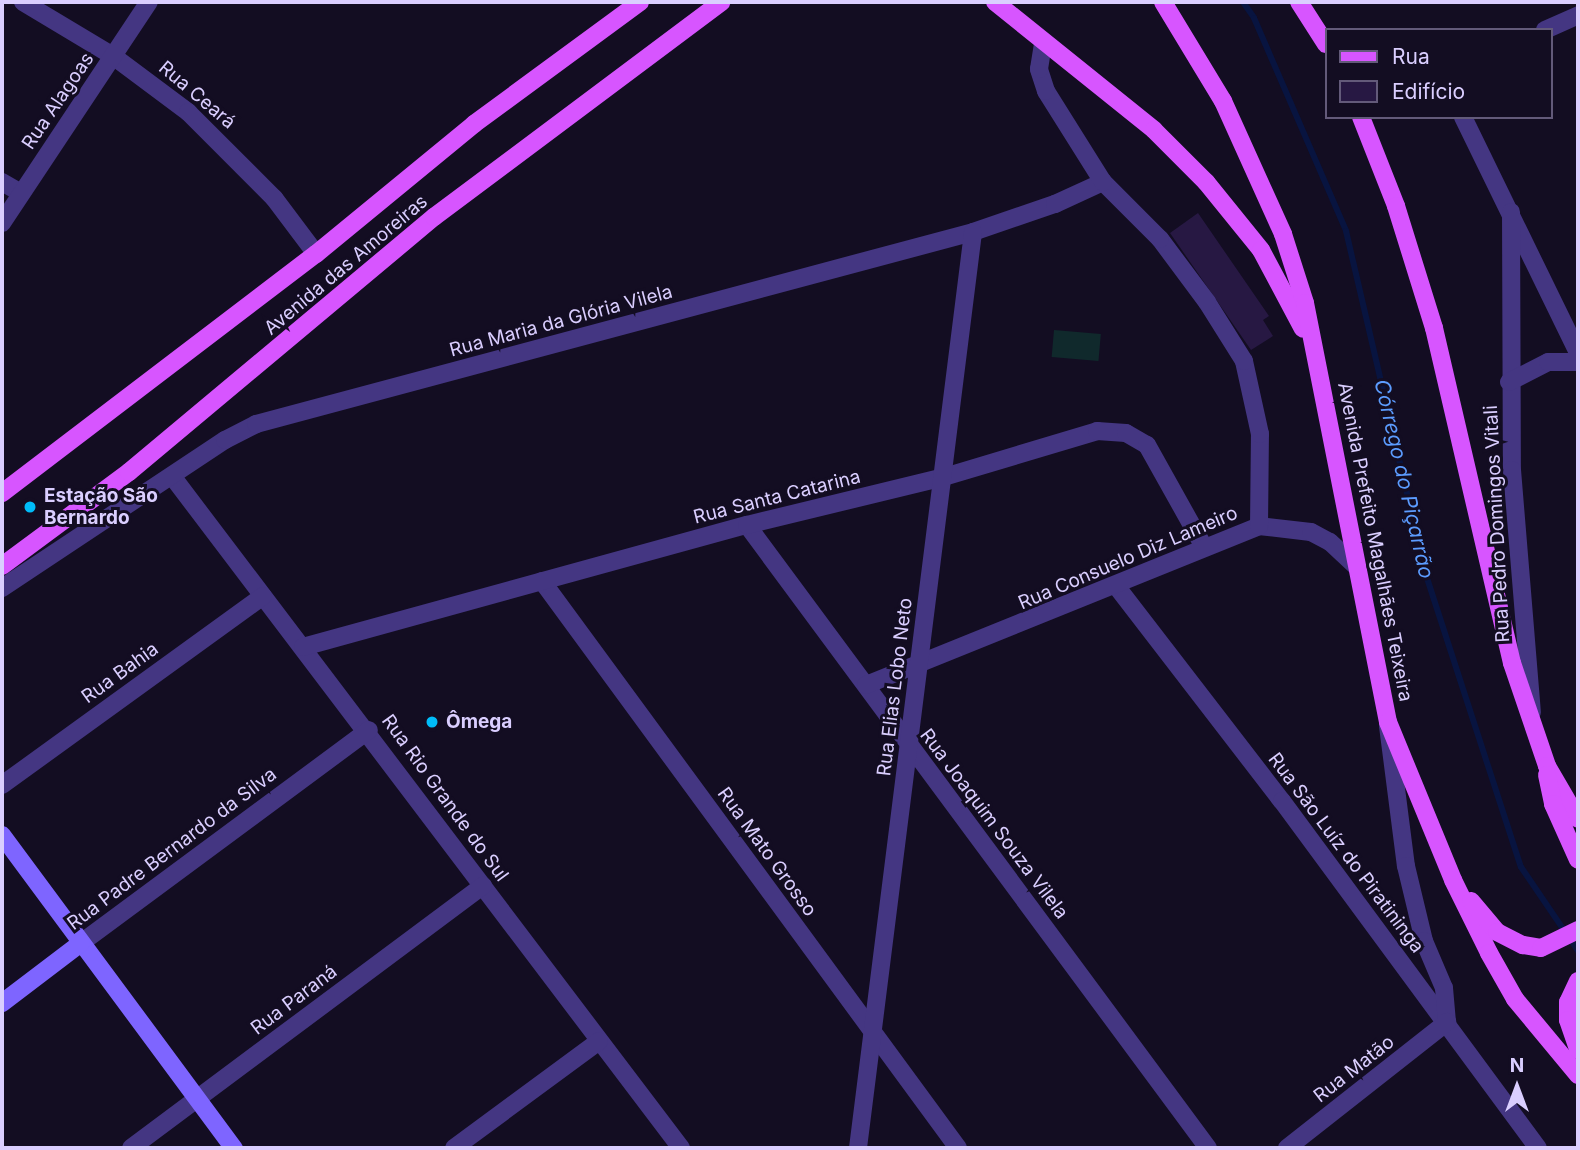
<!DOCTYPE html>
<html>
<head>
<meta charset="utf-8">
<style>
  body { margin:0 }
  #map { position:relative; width:1580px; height:1150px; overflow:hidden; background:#130d22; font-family:Inter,sans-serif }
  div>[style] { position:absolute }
  .green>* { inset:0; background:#10292c; transform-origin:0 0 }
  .stream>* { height:6px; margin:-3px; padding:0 3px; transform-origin:3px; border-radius:3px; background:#081440 }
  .building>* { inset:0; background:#271843 }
  .street>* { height:18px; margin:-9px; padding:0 9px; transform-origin:9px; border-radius:9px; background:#443682 }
  .secondary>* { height:18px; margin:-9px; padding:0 9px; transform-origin:9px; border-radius:9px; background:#7e65ff }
  .primary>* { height:18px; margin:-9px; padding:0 9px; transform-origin:9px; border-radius:9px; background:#d755ff }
  .dots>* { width:19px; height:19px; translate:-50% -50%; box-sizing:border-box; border:4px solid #130d22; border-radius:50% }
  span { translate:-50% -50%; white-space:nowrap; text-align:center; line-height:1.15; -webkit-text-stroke:6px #130d22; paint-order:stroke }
  .street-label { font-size:19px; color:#daceff }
  .poi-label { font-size:19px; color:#daceff; font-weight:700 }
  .left { translate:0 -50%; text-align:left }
  .water-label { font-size:21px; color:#5c9cff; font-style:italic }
  .frame { position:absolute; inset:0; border:4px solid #daceff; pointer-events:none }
  .legend { position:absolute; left:1325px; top:28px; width:228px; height:91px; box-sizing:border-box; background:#130d22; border:2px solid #635a7a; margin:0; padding:9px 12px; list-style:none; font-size:21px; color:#daceff }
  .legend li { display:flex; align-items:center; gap:14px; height:35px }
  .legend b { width:35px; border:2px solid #635a7a }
  .north { position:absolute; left:1482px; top:1052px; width:70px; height:70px; -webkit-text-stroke:5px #130d22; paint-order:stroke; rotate:0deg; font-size:19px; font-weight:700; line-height:28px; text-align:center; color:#daceff }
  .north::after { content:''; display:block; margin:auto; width:24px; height:32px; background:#daceff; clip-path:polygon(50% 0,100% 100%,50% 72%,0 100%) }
</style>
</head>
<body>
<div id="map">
  <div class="green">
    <div style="left:1054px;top:330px;width:47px;height:27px;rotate:5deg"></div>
  </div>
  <div class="stream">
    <div style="left:1243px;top:2px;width:19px;rotate:55deg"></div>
    <div style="left:1254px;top:18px;width:232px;rotate:66.6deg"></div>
    <div style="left:1346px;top:231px;width:353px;rotate:76.9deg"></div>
    <div style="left:1426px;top:575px;width:307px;rotate:72deg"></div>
    <div style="left:1521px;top:867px;width:102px;rotate:55.8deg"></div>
  </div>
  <div class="building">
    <div style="clip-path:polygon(1198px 213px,1269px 316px,1263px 320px,1273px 336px,1251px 350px,1170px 233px)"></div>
  </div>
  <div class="street">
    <div style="left:23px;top:2px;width:105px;rotate:31deg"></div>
    <div style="left:113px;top:56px;width:94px;rotate:36.7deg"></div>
    <div style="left:188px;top:112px;width:122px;rotate:45deg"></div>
    <div style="left:274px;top:198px;width:70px;rotate:53.1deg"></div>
    <div style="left:1545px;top:30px;width:36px;rotate:-24deg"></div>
    <div style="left:1463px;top:117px;width:263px;rotate:64deg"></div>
    <div style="left:2px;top:182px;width:22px;rotate:30deg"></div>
    <div style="left:1511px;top:212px;width:258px;rotate:89.8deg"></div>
    <div style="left:1512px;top:470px;width:243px;rotate:85.3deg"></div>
    <div style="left:2px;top:223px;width:265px;rotate:-56.4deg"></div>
    <div style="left:1509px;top:382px;width:44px;rotate:-27.1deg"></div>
    <div style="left:1548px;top:362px;width:30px"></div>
    <div style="left:172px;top:476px;width:843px;rotate:52.86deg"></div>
    <div style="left:747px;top:525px;width:775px;rotate:53.5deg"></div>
    <div style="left:1259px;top:526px;width:52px;rotate:6.6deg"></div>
    <div style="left:1311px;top:532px;width:21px;rotate:28deg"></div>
    <div style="left:1330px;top:542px;width:34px;rotate:43deg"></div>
    <div style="left:542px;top:581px;width:703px;rotate:53.73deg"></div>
    <div style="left:1117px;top:587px;width:270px;rotate:52.4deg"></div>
    <div style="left:1282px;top:801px;width:431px;rotate:53.6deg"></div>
    <div style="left:2px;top:588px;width:268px;rotate:-33.6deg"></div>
    <div style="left:225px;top:440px;width:35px;rotate:-27deg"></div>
    <div style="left:256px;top:424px;width:742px;rotate:-14.99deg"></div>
    <div style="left:973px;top:232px;width:87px;rotate:-18.9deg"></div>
    <div style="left:1055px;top:204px;width:53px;rotate:-24.6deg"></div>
    <div style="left:303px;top:647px;width:460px;rotate:-15.4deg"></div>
    <div style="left:747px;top:525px;width:203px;rotate:-13.7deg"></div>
    <div style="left:944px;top:477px;width:160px;rotate:-16.7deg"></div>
    <div style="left:1097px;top:431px;width:29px;rotate:4deg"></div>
    <div style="left:1126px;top:433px;width:24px;rotate:30deg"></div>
    <div style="left:1147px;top:445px;width:117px;rotate:60.8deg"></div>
    <div style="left:866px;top:685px;width:424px;rotate:-22deg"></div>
    <div style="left:1259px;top:526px;width:92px;rotate:-89.4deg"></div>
    <div style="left:1260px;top:434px;width:75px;rotate:-102.4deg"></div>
    <div style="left:1244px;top:361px;width:70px;rotate:-122.1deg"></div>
    <div style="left:1207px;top:302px;width:79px;rotate:-126.7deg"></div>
    <div style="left:1160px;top:239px;width:81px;rotate:-135deg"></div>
    <div style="left:1103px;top:182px;width:107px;rotate:-122.1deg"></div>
    <div style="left:1046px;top:91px;width:23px;rotate:-108deg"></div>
    <div style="left:1039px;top:69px;width:26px;rotate:-81deg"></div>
    <div style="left:1388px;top:726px;width:141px;rotate:82.7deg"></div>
    <div style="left:1406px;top:866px;width:77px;rotate:76.5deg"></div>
    <div style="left:1424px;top:941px;width:51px;rotate:66.9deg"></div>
    <div style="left:1444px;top:988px;width:34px;rotate:85deg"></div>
    <div style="left:2px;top:785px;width:322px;rotate:-35.9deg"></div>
    <div style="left:81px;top:943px;width:358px;rotate:-36.5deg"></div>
    <div style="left:131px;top:1148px;width:439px;rotate:-36.7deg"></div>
    <div style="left:454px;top:1148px;width:180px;rotate:-36.4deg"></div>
    <div style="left:858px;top:1148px;width:923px;rotate:-82.84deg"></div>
    <div style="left:1287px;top:1148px;width:204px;rotate:-38.2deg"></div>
  </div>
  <div class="secondary">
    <div style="left:2px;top:835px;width:390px;rotate:53.5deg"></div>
    <div style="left:2px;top:1003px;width:99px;rotate:-37.2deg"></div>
  </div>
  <div class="primary">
    <div style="left:995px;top:2px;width:204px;rotate:38.8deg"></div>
    <div style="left:1154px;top:130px;width:74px;rotate:45deg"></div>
    <div style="left:1206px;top:182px;width:87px;rotate:51deg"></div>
    <div style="left:1261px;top:250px;width:89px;rotate:62deg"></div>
    <div style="left:1163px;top:2px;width:116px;rotate:58.8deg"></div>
    <div style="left:1223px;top:101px;width:146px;rotate:65.7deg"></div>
    <div style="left:1283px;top:234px;width:72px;rotate:72.3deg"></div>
    <div style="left:1305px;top:303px;width:427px;rotate:78.8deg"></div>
    <div style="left:1388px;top:722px;width:171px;rotate:67.6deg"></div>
    <div style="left:1453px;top:880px;width:81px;rotate:63.7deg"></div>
    <div style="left:1489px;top:953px;width:53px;rotate:60.5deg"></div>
    <div style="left:1515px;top:999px;width:99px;rotate:50.3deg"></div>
    <div style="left:1299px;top:2px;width:50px;rotate:57.3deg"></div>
    <div style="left:1361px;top:117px;width:96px;rotate:68.5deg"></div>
    <div style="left:1396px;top:206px;width:128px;rotate:72.7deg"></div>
    <div style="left:1434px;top:328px;width:344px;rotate:76.9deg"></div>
    <div style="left:1512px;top:663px;width:109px;rotate:71.2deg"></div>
    <div style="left:1547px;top:766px;width:61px;rotate:59.7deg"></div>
    <div style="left:2px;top:493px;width:395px;rotate:-37.3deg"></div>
    <div style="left:316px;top:254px;width:205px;rotate:-39.4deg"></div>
    <div style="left:474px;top:124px;width:206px;rotate:-36.3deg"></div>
    <div style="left:2px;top:566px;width:158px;rotate:-36.5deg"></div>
    <div style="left:129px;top:472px;width:398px;rotate:-39.9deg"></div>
    <div style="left:434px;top:217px;width:359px;rotate:-36.8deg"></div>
    <div style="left:1547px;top:775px;width:30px;rotate:78deg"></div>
    <div style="left:1553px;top:804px;width:61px;rotate:65.9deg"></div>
    <div style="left:1471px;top:901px;width:40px;rotate:50deg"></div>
    <div style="left:1497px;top:932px;width:29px;rotate:27deg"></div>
    <div style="left:1523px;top:945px;width:18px;rotate:9deg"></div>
    <div style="left:1541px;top:948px;width:41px;rotate:-25.9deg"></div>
    <div style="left:1578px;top:981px;width:23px;rotate:115deg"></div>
    <div style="left:1568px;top:1002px;width:18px;rotate:90deg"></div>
    <div style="left:1568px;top:1020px;width:31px;rotate:71deg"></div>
  </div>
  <div class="dots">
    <div style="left:30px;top:507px;background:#00bcf9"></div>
    <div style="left:432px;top:722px;background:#00bcf9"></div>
  </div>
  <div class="street-label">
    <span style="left:197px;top:95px;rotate:40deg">Rua Ceará</span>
    <span style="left:58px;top:101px;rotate:-56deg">Rua Alagoas</span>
    <span style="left:346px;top:265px;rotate:-40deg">Avenida das Amoreiras</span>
    <span style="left:561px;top:321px;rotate:-15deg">Rua Maria da Glória Vilela</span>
    <span style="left:777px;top:497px;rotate:-14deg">Rua Santa Catarina</span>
    <span style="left:1497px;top:524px;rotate:-93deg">Rua Pedro Domingos Vitali</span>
    <span style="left:1375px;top:542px;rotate:79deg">Avenida Prefeito Magalhães Teixeira</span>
    <span style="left:1128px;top:558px;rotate:-23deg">Rua Consuelo Diz Lameiro</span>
    <span style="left:120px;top:673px;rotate:-36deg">Rua Bahia</span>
    <span style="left:895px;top:687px;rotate:-83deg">Rua Elias Lobo Neto</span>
    <span style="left:445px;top:798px;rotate:54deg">Rua Rio Grande do Sul</span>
    <span style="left:994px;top:824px;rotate:53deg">Rua Joaquim Souza Vilela</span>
    <span style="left:172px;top:849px;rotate:-37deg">Rua Padre Bernardo da Silva</span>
    <span style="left:767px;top:852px;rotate:54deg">Rua Mato Grosso</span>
    <span style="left:1346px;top:853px;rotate:53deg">Rua São Luíz do Piratininga</span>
    <span style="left:294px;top:1000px;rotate:-37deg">Rua Paraná</span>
    <span style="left:1354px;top:1069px;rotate:-38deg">Rua Matão</span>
  </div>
  <div class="poi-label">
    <span class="left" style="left:44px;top:507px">Estação São<br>Bernardo</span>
    <span class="left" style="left:446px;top:722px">Ômega</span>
  </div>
  <div class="water-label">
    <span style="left:1404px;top:479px;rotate:77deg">Córrego do Piçarrão</span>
  </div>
  <div class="frame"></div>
  <ul class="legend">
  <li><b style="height:9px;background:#d755ff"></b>Rua</li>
  <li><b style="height:19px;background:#271843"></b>Edifício</li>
  </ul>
  <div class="north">N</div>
</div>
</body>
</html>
